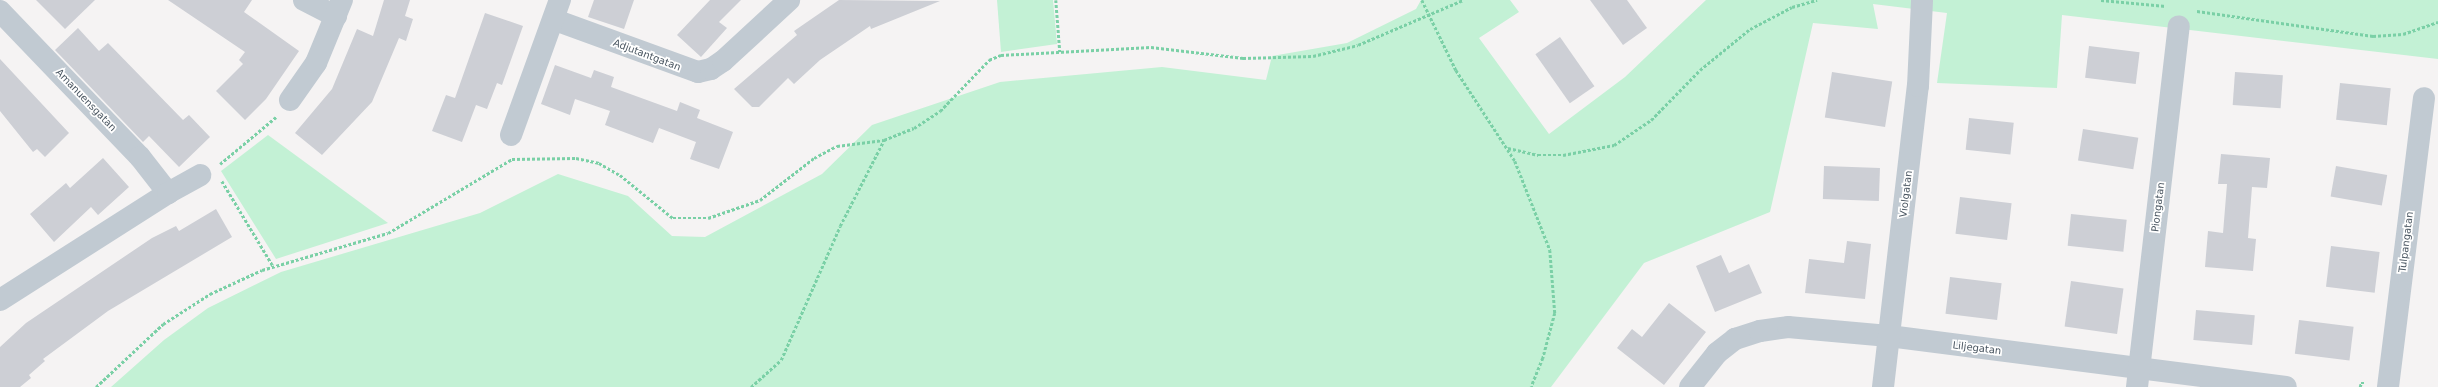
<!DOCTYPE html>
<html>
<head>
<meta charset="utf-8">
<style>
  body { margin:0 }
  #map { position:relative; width:2438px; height:387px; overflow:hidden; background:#f5f3f3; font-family:"DejaVu Sans",sans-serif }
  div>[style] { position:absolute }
  .green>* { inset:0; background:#c3f1d5 }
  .building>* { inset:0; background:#cdcfd5; transform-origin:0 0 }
  .path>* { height:2.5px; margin-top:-1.25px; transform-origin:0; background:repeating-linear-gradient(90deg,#7ad0a6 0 3px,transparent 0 5px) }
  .minor>* { height:22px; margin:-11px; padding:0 11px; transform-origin:11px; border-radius:11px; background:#c1cad2 }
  span { translate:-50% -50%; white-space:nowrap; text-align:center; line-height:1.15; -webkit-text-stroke:3.5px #fff; paint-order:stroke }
  .street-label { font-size:10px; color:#4a5661 }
</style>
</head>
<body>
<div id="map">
  <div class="green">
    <div style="clip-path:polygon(997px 0,1053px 0,1057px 44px,1001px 52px)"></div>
    <div style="clip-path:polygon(1421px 0,1510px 0,1519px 12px,1479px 38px,1549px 134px,1625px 77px,1706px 0,2438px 0,2438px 59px,2062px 15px,2057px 88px,1937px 83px,1947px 13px,1873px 4px,1878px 29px,1813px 23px,1770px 212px,1644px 263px,1551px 387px,111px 387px,164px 340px,208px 308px,281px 272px,480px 213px,558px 174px,628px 196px,672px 236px,705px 237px,822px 174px,872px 125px,1000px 82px,1162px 67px,1266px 80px,1272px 56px,1347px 43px,1416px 9px)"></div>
    <div style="clip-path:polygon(268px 135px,388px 223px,276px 259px,221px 171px)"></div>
  </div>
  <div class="building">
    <div style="clip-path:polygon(36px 0,95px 0,65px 29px)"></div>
    <div style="clip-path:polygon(168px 0,252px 0,244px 12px,299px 51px,266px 99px,245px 120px,216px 91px,243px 64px,239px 60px,245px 52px)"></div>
    <div style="clip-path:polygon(384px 0,410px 0,405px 16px,413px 19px,406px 41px,399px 38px,372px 102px,322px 155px,295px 133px,332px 89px,357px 29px,373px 36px)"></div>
    <div style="clip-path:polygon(594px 0,634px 0,624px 29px,588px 17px)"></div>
    <div style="clip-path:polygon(710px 0,741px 0,719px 22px,727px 28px,701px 57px,677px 35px)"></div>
    <div style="clip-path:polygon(839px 0,940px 1px,871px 29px,870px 26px,820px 60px,794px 84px,788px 78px,759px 107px,752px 107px,734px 89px,797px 35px,794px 31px)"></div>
    <div style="clip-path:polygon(1590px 0,1627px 0,1647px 28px,1623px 45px)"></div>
    <div style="clip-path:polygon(485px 13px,523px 26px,502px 85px,497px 83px,487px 109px,476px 105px,462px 142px,432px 131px,446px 95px,455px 98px)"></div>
    <div style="clip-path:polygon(78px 28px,99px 51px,108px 43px,183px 120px,189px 115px,210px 137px,179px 167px,149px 136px,143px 142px,55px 50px)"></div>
    <div style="left:1560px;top:37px;width:60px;height:30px;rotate:55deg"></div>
    <div style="left:2089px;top:46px;width:51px;height:32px;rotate:7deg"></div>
    <div style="clip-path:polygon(0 59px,69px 133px,45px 157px,37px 149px,33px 152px,0 111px)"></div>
    <div style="clip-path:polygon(555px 65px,591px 78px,594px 70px,614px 77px,611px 87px,677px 111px,680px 102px,700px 110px,697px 118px,733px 132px,719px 169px,690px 159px,696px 142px,659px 128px,653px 143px,605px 125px,610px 111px,575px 99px,570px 115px,541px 104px)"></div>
    <div style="left:1832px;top:72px;width:61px;height:46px;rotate:9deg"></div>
    <div style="left:2235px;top:72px;width:48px;height:33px;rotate:4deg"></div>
    <div style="left:2340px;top:83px;width:51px;height:37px;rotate:6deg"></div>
    <div style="left:1969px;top:118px;width:45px;height:32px;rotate:6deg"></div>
    <div style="left:2083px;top:129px;width:56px;height:32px;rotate:9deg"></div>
    <div style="clip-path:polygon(2221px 154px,2270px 158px,2267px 188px,2252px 187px,2248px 238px,2256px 239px,2253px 271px,2205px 267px,2208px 231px,2223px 233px,2227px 184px,2218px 184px)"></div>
    <div style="clip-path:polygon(103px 158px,129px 187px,98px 215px,91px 207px,54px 242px,30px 214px,66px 183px,70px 188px)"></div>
    <div style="left:1824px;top:166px;width:56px;height:33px;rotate:2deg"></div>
    <div style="left:2336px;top:166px;width:52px;height:31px;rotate:10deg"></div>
    <div style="left:1960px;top:197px;width:52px;height:37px;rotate:7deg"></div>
    <div style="clip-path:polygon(216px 209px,232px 237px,108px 311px,43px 359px,45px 361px,29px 375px,31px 378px,20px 387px,0 387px,0 347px,26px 323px,152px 238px,176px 226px,179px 231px)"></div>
    <div style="left:2071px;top:214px;width:56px;height:32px;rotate:6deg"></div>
    <div style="clip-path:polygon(1847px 241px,1871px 244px,1865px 299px,1805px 293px,1809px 259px,1844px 263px)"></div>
    <div style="left:2331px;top:246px;width:49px;height:41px;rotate:7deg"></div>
    <div style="clip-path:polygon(1721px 255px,1729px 273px,1749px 264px,1762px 293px,1715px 312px,1696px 266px)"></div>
    <div style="left:1950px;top:277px;width:52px;height:37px;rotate:7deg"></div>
    <div style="left:2071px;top:281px;width:53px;height:46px;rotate:8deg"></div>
    <div style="clip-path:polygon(1669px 303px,1706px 332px,1664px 385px,1617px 348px,1632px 329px,1642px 337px)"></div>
    <div style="left:2196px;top:310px;width:59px;height:30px;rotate:5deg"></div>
    <div style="left:2299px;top:320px;width:55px;height:34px;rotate:7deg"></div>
  </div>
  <div class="path">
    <div style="left:1056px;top:0;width:52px;rotate:85.6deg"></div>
    <div style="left:1422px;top:0;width:78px;rotate:64.1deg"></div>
    <div style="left:1456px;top:70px;width:108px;rotate:57deg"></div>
    <div style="left:1515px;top:161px;width:96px;rotate:68.5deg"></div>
    <div style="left:1550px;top:250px;width:63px;rotate:85.5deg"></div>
    <div style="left:1555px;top:313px;width:47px;rotate:104.9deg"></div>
    <div style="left:1543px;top:358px;width:31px;rotate:112deg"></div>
    <div style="left:2101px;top:0;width:65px;rotate:5.3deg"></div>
    <div style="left:2197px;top:11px;width:178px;rotate:8.1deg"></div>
    <div style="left:2373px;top:36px;width:30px;rotate:-4deg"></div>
    <div style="left:2403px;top:34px;width:37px;rotate:-19deg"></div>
    <div style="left:1508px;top:148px;width:31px;rotate:13deg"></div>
    <div style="left:1538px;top:155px;width:25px"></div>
    <div style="left:1563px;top:155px;width:52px;rotate:-11.1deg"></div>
    <div style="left:1614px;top:145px;width:45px;rotate:-34deg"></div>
    <div style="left:1651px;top:120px;width:70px;rotate:-45.6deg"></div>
    <div style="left:1700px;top:70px;width:65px;rotate:-39.4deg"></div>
    <div style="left:1750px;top:29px;width:47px;rotate:-27.6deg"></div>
    <div style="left:1792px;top:7px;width:26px;rotate:-16deg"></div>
    <div style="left:220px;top:164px;width:73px;rotate:-40deg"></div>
    <div style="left:222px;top:181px;width:99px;rotate:59deg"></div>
    <div style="left:96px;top:387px;width:92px;rotate:-43.2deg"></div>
    <div style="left:163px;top:324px;width:56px;rotate:-32.6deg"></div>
    <div style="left:210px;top:294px;width:57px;rotate:-24.8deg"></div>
    <div style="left:262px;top:270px;width:131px;rotate:-16.4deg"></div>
    <div style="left:388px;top:233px;width:144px;rotate:-30.8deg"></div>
    <div style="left:512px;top:159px;width:64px;rotate:-0.9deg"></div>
    <div style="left:576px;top:158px;width:24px;rotate:12deg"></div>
    <div style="left:599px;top:163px;width:24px;rotate:30deg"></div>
    <div style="left:620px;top:175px;width:68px;rotate:39.1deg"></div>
    <div style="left:673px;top:218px;width:35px"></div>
    <div style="left:708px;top:218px;width:55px;rotate:-19.1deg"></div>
    <div style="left:760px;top:200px;width:68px;rotate:-37.9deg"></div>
    <div style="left:814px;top:158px;width:26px;rotate:-28deg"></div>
    <div style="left:837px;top:146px;width:47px;rotate:-7.3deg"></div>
    <div style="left:884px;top:140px;width:32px;rotate:-22deg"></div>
    <div style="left:914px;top:128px;width:31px;rotate:-33deg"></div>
    <div style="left:940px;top:111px;width:71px;rotate:-46.1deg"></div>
    <div style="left:989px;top:60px;width:13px;rotate:-23deg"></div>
    <div style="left:1001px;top:55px;width:150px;rotate:-3.1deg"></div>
    <div style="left:1151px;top:47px;width:93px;rotate:6.8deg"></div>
    <div style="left:1243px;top:58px;width:70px;rotate:-1.6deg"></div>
    <div style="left:1313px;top:56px;width:46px;rotate:-13.7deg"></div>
    <div style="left:1358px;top:45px;width:114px;rotate:-23.2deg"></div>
    <div style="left:751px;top:387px;width:40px;rotate:-42deg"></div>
    <div style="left:781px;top:360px;width:146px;rotate:-66.2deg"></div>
    <div style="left:840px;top:226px;width:97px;rotate:-62.9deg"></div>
    <div style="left:2360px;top:387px;width:4px;rotate:-76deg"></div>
    <div style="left:2361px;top:383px;width:5px"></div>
  </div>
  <div class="minor">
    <div style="left:304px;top:0;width:36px;rotate:27deg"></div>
    <div style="left:0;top:11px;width:202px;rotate:46.2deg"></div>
    <div style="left:140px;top:157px;width:46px;rotate:52.1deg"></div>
    <div style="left:168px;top:193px;width:199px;rotate:147.5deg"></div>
    <div style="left:555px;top:20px;width:152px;rotate:20deg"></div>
    <div style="left:698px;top:72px;width:13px;rotate:-13deg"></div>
    <div style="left:711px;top:69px;width:14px;rotate:-34deg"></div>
    <div style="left:723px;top:61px;width:90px;rotate:-42.7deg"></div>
    <div style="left:290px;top:100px;width:45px;rotate:-54.9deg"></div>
    <div style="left:316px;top:63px;width:68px;rotate:-67.6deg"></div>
    <div style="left:511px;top:135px;width:144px;rotate:-70.1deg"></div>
    <div style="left:168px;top:193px;width:37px;rotate:-29deg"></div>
    <div style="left:1690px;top:387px;width:43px;rotate:-51.5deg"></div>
    <div style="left:1717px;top:353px;width:23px;rotate:-38deg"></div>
    <div style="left:1735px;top:339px;width:26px;rotate:-18deg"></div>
    <div style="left:1760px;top:331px;width:28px;rotate:-8deg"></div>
    <div style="left:1788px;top:327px;width:101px;rotate:5.1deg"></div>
    <div style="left:1889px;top:336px;width:400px;rotate:7.3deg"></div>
    <div style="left:1883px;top:387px;width:303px;rotate:-83.4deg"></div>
    <div style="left:1918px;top:86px;width:86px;rotate:-87.3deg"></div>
    <div style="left:2137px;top:387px;width:363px;rotate:-83.4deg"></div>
    <div style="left:2388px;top:387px;width:291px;rotate:-82.9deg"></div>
  </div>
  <div class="street-label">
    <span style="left:647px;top:55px;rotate:21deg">Adjutantgatan</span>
    <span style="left:86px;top:100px;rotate:46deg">Amanuensgatan</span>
    <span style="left:1906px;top:194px;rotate:-83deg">Violgatan</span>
    <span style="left:2158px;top:207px;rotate:-83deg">Piongatan</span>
    <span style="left:2406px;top:242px;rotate:-83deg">Tulpangatan</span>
    <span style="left:1977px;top:348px;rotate:7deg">Liljegatan</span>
  </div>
</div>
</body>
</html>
